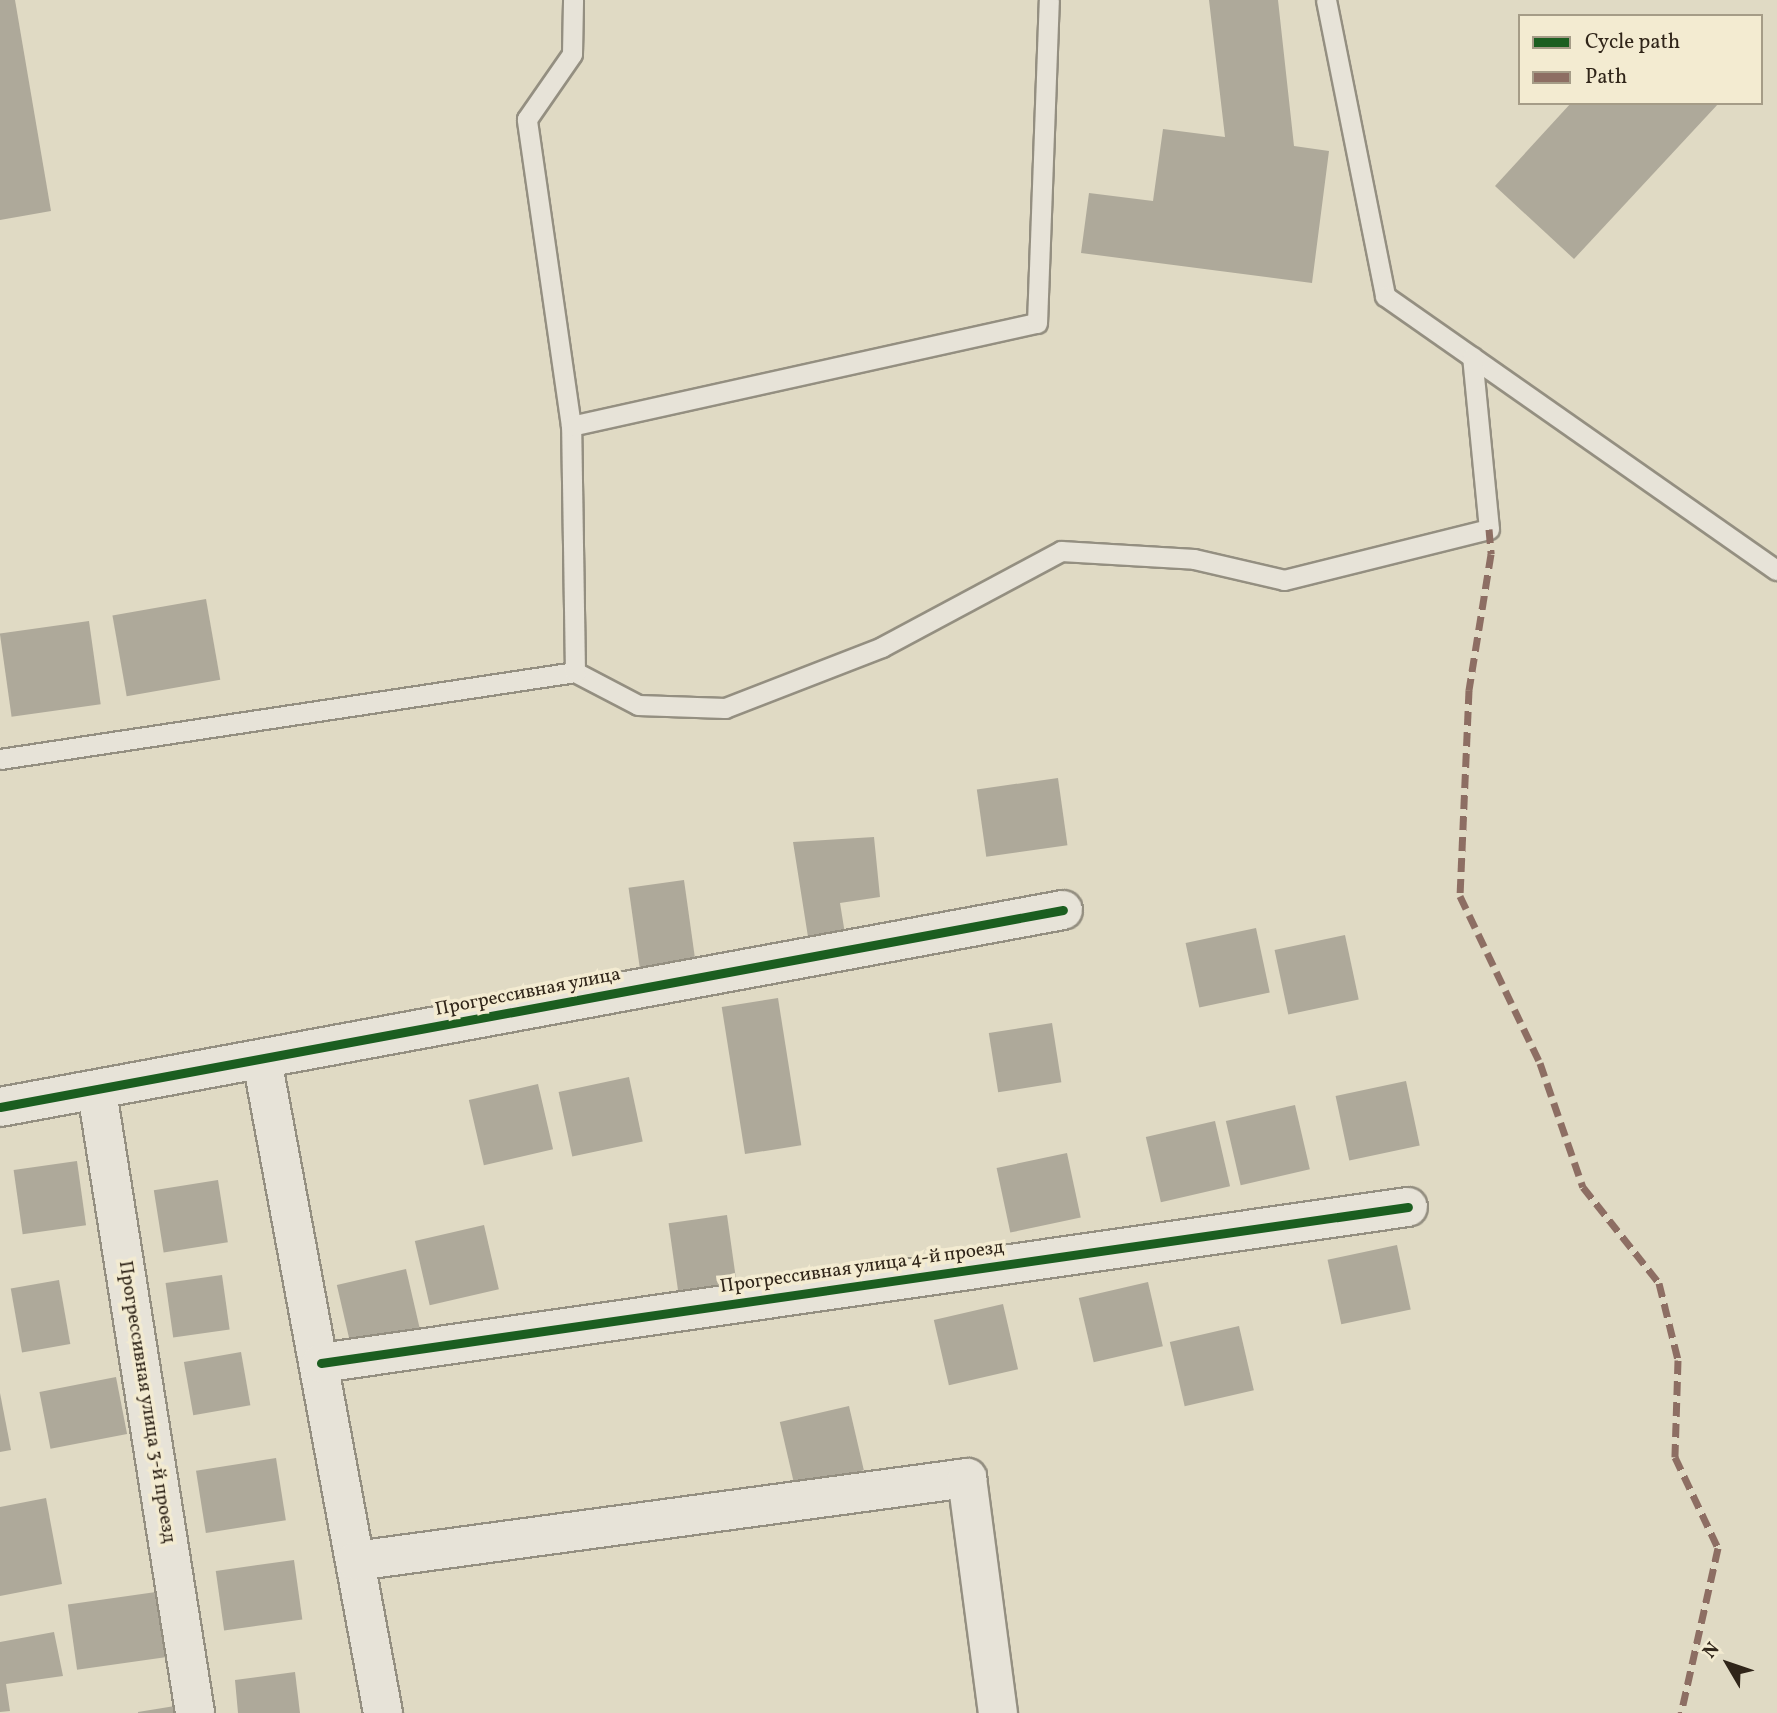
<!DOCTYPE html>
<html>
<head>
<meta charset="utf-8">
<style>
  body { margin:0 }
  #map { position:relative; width:1777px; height:1713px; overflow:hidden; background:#e0dac4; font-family:Vollkorn,serif }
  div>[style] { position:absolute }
  .building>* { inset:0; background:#aea99a; transform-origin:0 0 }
  .roads { filter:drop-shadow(2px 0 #948f81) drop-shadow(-2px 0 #948f81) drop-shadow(0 2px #948f81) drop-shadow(0 -2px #948f81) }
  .service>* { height:19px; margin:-9.5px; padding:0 9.5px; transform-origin:9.5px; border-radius:9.5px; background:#e7e3d8 }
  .minor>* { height:38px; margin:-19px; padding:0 19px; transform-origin:19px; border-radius:19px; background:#e7e3d8 }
  .quiet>* { height:7px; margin-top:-3.5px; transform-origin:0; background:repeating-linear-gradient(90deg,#8d6e63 0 14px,transparent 0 21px) }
  .cycleway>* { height:9px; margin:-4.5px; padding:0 4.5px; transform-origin:4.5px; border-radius:4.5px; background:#1b5e20 }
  span { translate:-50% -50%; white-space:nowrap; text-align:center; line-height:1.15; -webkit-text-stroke:7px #f3ebd1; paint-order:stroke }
  .street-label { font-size:19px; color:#302519 }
  .legend { position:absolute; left:1518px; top:14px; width:245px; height:91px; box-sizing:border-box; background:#f3ebd1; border:2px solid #a59c87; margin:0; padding:9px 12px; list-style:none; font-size:21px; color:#302519 }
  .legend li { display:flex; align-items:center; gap:14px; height:35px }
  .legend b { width:35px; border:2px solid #a59c87 }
  .north { position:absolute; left:1693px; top:1629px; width:70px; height:70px; -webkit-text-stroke:5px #f3ebd1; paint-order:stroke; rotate:309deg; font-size:19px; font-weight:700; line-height:28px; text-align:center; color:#302519 }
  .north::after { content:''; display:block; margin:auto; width:24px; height:32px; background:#302519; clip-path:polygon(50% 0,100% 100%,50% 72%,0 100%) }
</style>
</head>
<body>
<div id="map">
  <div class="building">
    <div style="clip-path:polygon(0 0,15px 0,51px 211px,0 220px)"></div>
    <div style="clip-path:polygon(1209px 0,1278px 0,1294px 146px,1329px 151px,1312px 283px,1081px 253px,1089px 193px,1153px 201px,1163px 129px,1225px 137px)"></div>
    <div style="clip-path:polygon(1571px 103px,1719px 103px,1574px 259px,1495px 186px)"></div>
    <div style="left:206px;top:599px;width:82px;height:95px;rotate:80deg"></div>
    <div style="left:89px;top:621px;width:84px;height:90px;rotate:82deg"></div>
    <div style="left:1058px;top:778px;width:68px;height:82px;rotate:82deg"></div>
    <div style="clip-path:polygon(874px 837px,880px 897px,840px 903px,845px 934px,808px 937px,793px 842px)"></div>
    <div style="left:684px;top:880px;width:81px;height:56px;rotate:82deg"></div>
    <div style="left:1256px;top:928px;width:66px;height:72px;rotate:78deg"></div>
    <div style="left:1345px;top:935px;width:66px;height:72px;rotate:78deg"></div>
    <div style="left:778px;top:998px;width:149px;height:57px;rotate:81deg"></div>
    <div style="left:1052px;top:1023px;width:60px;height:64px;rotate:81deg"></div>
    <div style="left:629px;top:1077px;width:66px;height:72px;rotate:78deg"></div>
    <div style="left:1406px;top:1081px;width:66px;height:72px;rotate:78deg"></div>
    <div style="left:538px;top:1084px;width:67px;height:71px;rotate:77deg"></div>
    <div style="left:1295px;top:1105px;width:66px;height:71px;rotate:77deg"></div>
    <div style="left:1215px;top:1121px;width:67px;height:71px;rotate:77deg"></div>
    <div style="left:1067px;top:1153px;width:66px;height:72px;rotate:78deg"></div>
    <div style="left:77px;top:1161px;width:65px;height:64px;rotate:82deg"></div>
    <div style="left:218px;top:1180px;width:63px;height:65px;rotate:81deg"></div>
    <div style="left:727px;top:1215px;width:68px;height:59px;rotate:82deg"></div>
    <div style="left:484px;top:1225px;width:66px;height:71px;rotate:77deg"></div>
    <div style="left:1397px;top:1245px;width:66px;height:71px;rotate:78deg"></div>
    <div style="left:406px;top:1269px;width:66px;height:71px;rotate:77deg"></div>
    <div style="left:222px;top:1275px;width:55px;height:57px;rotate:82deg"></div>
    <div style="left:59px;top:1280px;width:65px;height:49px;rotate:80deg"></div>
    <div style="left:1148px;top:1282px;width:66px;height:71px;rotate:77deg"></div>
    <div style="left:1003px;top:1304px;width:67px;height:71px;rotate:77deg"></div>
    <div style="left:1239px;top:1326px;width:66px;height:71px;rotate:77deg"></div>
    <div style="left:241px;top:1352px;width:54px;height:58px;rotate:80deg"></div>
    <div style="left:116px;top:1377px;width:58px;height:78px;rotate:79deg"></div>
    <div style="clip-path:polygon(0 1393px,11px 1450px,0 1452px)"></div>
    <div style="left:849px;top:1406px;width:66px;height:71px;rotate:77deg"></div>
    <div style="left:276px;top:1458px;width:63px;height:81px;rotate:81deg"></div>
    <div style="clip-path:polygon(46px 1498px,62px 1584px,0 1596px,0 1507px)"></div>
    <div style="left:294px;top:1560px;width:60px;height:79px;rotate:82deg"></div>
    <div style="left:156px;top:1592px;width:66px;height:89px;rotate:82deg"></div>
    <div style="clip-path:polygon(54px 1632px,63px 1676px,6px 1684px,10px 1711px,0 1712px,0 1642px)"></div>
    <div style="clip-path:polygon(295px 1672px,300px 1713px,238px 1713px,235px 1680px)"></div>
    <div style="clip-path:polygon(181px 1705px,182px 1713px,138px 1713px,138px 1712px)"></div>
  </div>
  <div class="roads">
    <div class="service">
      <div style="left:1326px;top:0;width:302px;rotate:78.7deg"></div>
      <div style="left:1385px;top:296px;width:478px;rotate:35deg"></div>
      <div style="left:571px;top:426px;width:310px;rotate:-98.2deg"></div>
      <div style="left:527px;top:119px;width:79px;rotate:-55.3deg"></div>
      <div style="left:572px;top:54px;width:54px;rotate:-88.9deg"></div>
      <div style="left:575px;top:672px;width:71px;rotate:27.6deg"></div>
      <div style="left:638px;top:705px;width:87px;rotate:2deg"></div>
      <div style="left:725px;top:708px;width:168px;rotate:-21.2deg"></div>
      <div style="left:882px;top:647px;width:203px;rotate:-28.2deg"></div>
      <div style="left:1061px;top:551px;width:133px;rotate:3.4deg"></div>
      <div style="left:1194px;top:559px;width:92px;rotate:13.1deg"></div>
      <div style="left:1284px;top:580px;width:211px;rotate:-14deg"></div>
      <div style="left:1489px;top:529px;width:173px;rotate:-95.6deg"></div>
      <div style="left:0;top:759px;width:582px;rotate:-8.6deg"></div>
      <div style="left:575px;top:672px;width:246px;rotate:-90.9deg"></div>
      <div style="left:571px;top:426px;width:477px;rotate:-12.5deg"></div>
      <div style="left:1037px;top:323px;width:323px;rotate:-87.9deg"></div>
    </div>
    <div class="minor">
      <div style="left:262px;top:1060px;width:664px;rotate:79.5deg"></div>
      <div style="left:97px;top:1092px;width:629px;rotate:81.03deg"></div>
      <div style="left:0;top:1107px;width:1081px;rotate:-10.5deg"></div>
      <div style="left:321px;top:1363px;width:1098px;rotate:-8.17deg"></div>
      <div style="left:356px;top:1561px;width:617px;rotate:-7.74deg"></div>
      <div style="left:967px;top:1478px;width:237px;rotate:82.5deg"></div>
    </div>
  </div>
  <div class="quiet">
    <div style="left:1489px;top:529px;width:25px;rotate:85deg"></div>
    <div style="left:1491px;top:554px;width:138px;rotate:99.2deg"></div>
    <div style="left:1469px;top:690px;width:206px;rotate:92.5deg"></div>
    <div style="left:1460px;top:896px;width:185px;rotate:64.4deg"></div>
    <div style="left:1540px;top:1063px;width:131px;rotate:70.9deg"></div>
    <div style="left:1583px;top:1187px;width:122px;rotate:51.6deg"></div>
    <div style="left:1659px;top:1283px;width:79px;rotate:76.1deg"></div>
    <div style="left:1678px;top:1360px;width:97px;rotate:91.8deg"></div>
    <div style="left:1675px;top:1457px;width:101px;rotate:64.7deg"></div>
    <div style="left:1718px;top:1548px;width:169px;rotate:102.6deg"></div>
  </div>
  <div class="cycleway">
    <div style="left:0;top:1107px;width:1081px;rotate:-10.5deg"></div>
    <div style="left:321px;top:1363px;width:1098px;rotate:-8.17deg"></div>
  </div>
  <div class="street-label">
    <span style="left:528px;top:993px;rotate:-11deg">Прогрессивная улица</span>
    <span style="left:862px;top:1268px;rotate:-8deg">Прогрессивная улица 4-й проезд</span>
    <span style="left:146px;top:1402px;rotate:81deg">Прогрессивная улица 3-й проезд</span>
  </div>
  <ul class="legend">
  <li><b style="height:9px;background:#1b5e20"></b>Cycle path</li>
  <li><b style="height:9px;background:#8d6e63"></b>Path</li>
  </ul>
  <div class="north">N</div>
</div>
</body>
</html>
